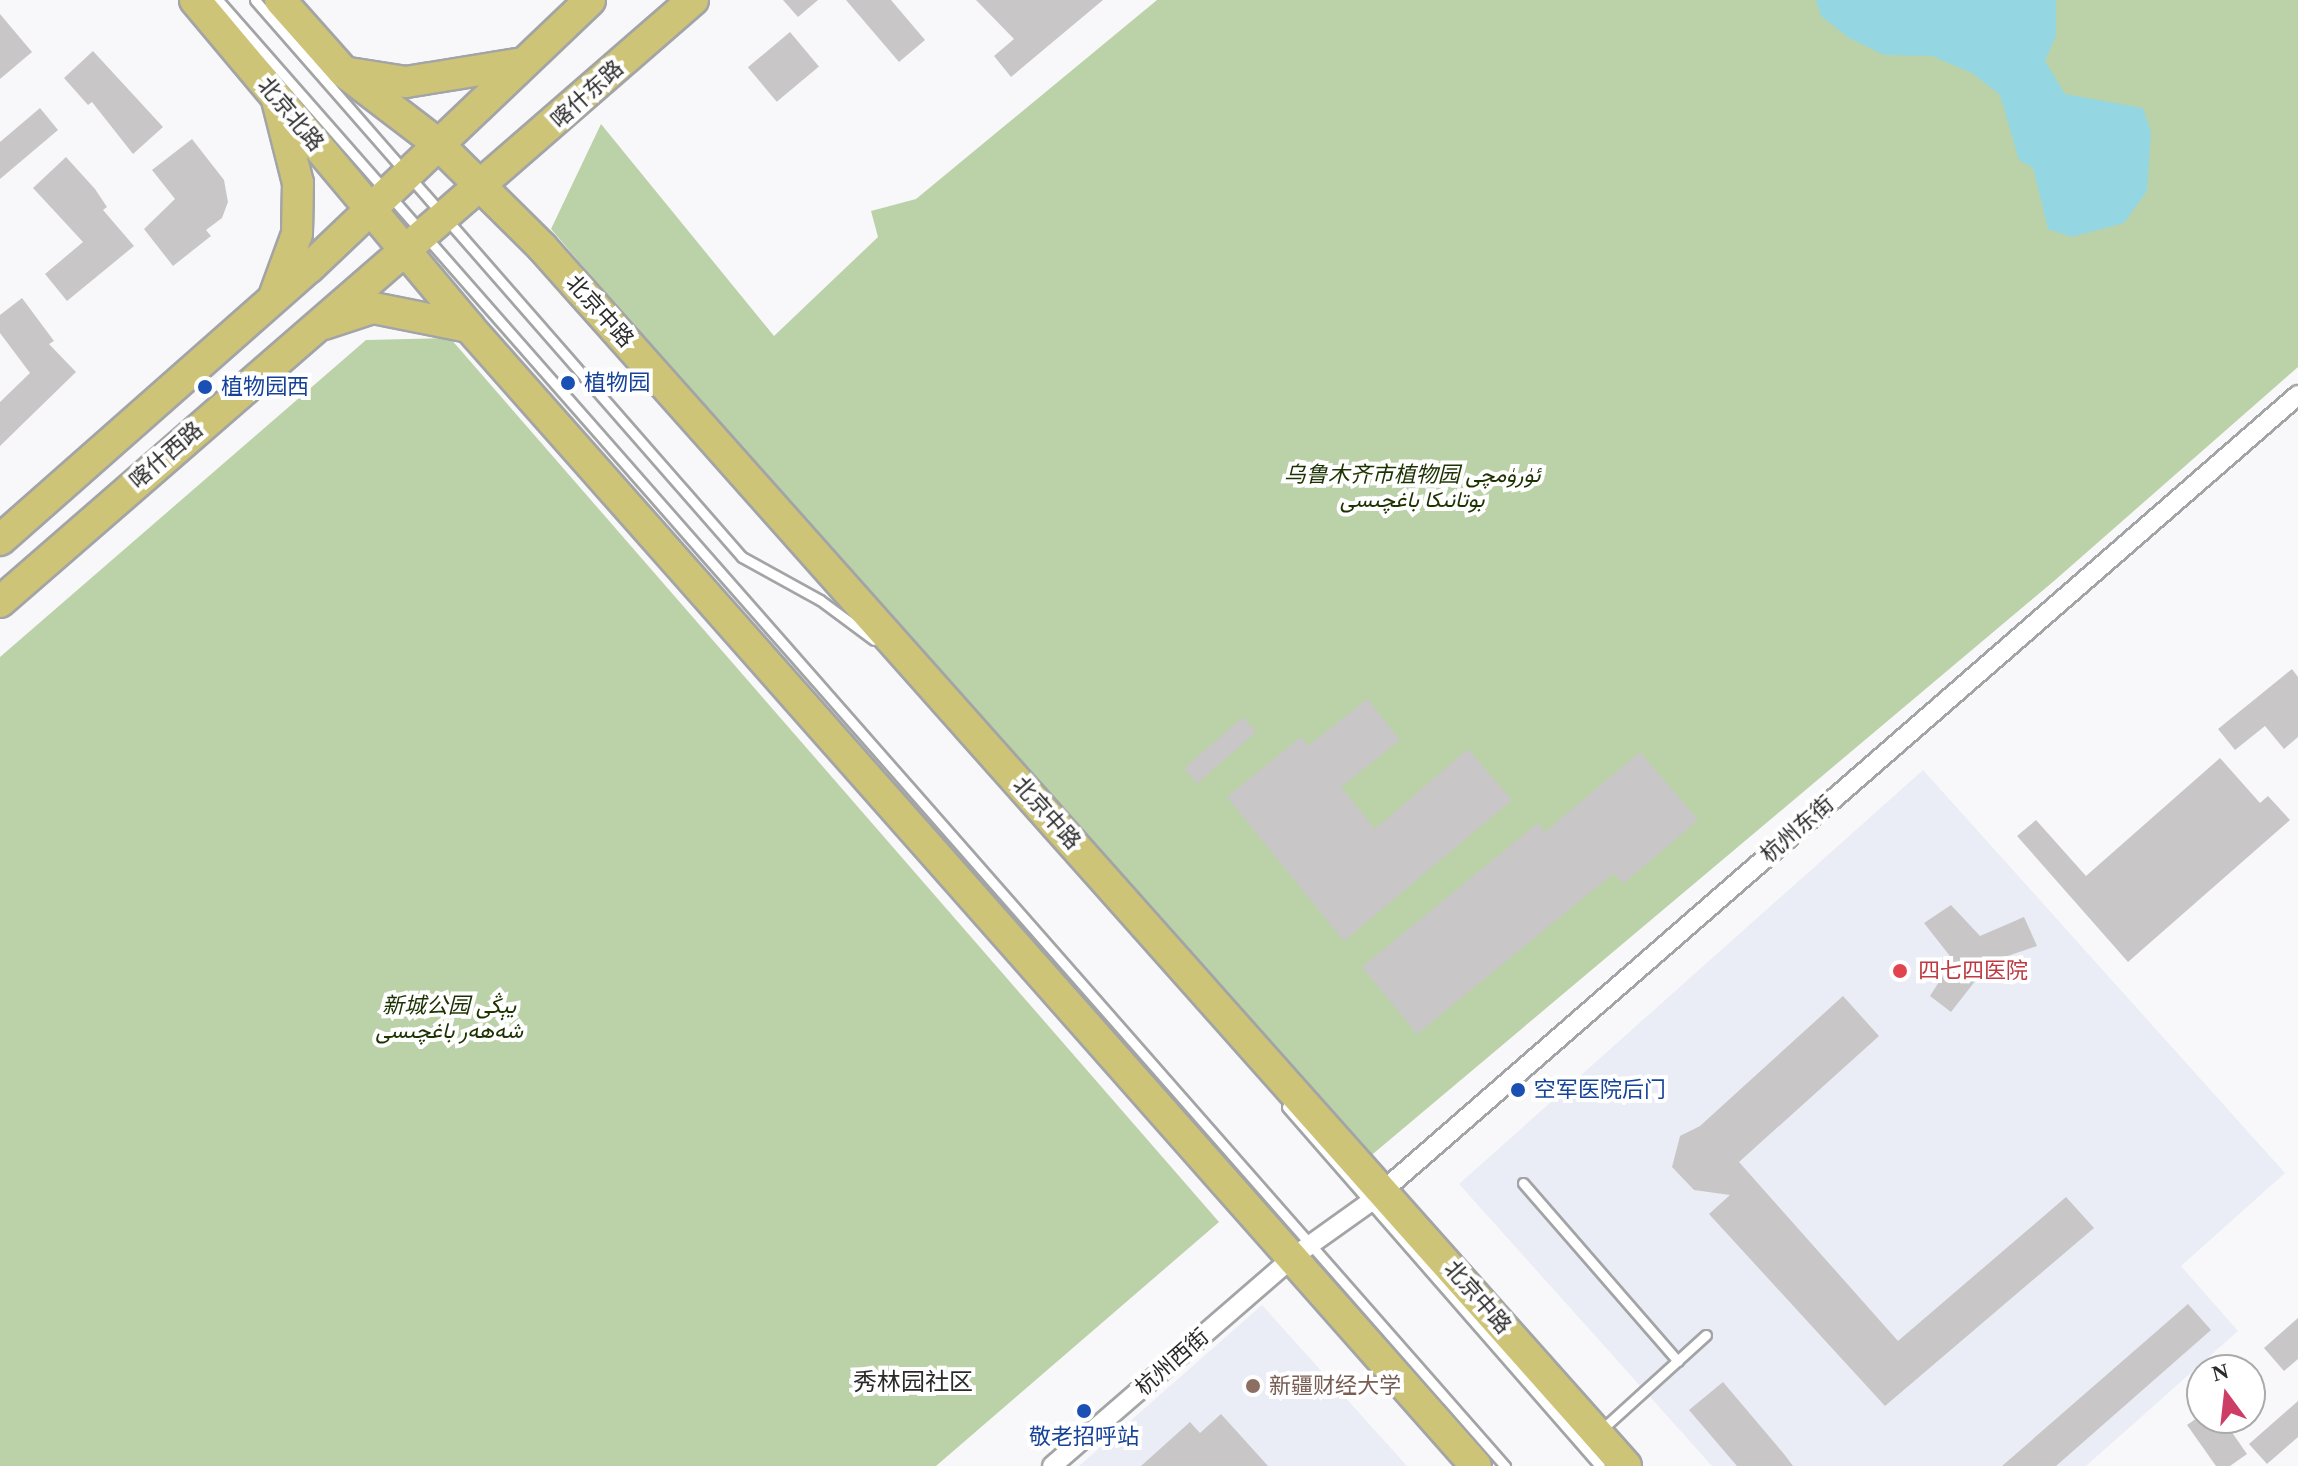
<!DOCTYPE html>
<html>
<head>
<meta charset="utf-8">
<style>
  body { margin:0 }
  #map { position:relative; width:2298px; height:1466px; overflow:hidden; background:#f8f8fa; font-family:"Times New Roman",Vazirmatn,"Noto Sans SC",serif }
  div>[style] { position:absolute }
  .built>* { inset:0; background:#eaedf6 }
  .green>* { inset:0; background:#bbd2a8 }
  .water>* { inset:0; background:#94d6e2 }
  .building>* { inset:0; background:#c8c6c7; transform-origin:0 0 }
  .roads { filter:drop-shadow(2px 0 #a3a4a6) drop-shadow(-2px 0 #a3a4a6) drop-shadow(0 2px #a3a4a6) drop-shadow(0 -2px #a3a4a6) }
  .lane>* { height:9px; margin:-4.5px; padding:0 4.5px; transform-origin:4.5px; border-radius:4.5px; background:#fff }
  .street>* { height:18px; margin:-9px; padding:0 9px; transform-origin:9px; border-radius:9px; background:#fff }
  .primary>* { height:30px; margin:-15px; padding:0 15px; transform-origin:15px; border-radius:15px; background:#cdc477 }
  .dots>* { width:22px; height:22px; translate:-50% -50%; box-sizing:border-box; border:4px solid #fff; border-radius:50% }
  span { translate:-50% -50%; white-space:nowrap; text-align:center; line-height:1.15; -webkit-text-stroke:8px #fff; paint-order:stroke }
  .street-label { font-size:22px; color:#2a2a2b }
  .transit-label { font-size:22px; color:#164399 }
  .left { translate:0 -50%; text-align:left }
  .park-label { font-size:22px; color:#1c3200; font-style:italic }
  .health-label { font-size:22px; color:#be3a42 }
  .education-label { font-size:22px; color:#785e54 }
  .neighbourhood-label { font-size:24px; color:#2a2a2b }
  .north { position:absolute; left:2186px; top:1354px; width:80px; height:80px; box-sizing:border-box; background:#fff; border:2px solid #aaa; border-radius:50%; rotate:345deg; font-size:22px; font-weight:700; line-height:32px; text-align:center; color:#2a2a2b }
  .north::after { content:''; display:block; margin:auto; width:28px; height:36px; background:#cc3e66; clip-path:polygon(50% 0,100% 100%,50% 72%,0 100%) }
</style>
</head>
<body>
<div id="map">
  <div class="built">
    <div style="clip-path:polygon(1923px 770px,2285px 1173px,2181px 1266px,2238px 1331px,2086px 1466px,1712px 1466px,1459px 1184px)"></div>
    <div style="clip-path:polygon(1262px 1305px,1407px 1466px,1079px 1466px)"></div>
  </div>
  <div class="green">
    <div style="clip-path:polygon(1157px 0,2298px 0,2298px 367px,2054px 581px,1355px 1169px,551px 229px,601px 124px,774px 336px,878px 237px,871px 211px,916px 199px)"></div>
    <div style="clip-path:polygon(450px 338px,1219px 1222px,936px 1466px,0 1466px,0 657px,366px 340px)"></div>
  </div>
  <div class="water">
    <div style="clip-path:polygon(1816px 0,2056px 0,2056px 36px,2045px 61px,2065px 94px,2143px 108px,2151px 132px,2147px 191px,2124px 223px,2072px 237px,2048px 229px,2033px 168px,2019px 160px,2000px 95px,1972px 73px,1932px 56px,1884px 55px,1849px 38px,1821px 16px)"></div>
  </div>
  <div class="building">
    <div style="clip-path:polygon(783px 0,818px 0,798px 17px)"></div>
    <div style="clip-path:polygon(846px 0,891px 0,925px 40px,899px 62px)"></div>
    <div style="clip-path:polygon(976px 0,1103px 0,1011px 77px,994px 56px,1014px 39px)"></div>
    <div style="clip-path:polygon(0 14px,32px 52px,0 79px)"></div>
    <div style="left:790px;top:32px;width:45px;height:55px;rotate:50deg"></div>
    <div style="clip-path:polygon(93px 51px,163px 127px,133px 154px,92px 102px,88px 105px,64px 78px)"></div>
    <div style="clip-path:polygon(40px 108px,58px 130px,0 179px,0 142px)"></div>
    <div style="clip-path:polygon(192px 139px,224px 180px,228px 202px,222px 218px,206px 230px,211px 236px,173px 266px,144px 229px,175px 199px,152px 170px)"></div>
    <div style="clip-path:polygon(66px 157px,95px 189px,107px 207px,103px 210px,134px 246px,67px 301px,45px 274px,83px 242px,33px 188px)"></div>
    <div style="clip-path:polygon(22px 298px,54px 341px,49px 344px,76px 372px,0 446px,0 402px,30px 373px,0 333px,0 315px)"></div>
    <div style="clip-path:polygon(2292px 669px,2298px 677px,2298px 737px,2284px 749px,2265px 726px,2235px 750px,2218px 729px)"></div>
    <div style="clip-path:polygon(1367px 699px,1400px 740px,1341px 787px,1375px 829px,1468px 749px,1512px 800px,1344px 941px,1227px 797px,1301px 737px,1308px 746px)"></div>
    <div style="left:1243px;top:717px;width:20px;height:78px;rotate:49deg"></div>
    <div style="clip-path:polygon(1640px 752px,1698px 820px,1623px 884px,1614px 873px,1417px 1034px,1362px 967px,1538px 823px,1545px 832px)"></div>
    <div style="clip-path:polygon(2220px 758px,2260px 803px,2268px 796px,2290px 820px,2128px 962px,2017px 836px,2036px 820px,2086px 876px)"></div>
    <div style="clip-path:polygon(1951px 905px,1980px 936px,2024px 917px,2037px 946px,1990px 962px,1951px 1012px,1930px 996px,1953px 960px,1924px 923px)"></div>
    <div style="clip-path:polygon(1843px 996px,1879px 1036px,1739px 1162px,1898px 1341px,2066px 1197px,2094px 1228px,1885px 1406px,1709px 1214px,1730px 1195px,1694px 1190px,1672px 1167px,1680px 1136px,1700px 1126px)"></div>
    <div style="clip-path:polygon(2188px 1304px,2211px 1330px,2056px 1466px,2002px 1466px)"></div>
    <div style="clip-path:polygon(2298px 1318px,2298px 1359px,2284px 1371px,2264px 1348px)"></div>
    <div style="clip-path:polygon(1723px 1382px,1784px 1454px,1793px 1466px,1737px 1466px,1689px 1410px)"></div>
    <div style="clip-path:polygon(2298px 1401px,2298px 1437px,2267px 1464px,2249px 1444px)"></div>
    <div style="clip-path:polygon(1221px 1414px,1268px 1466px,1141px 1466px,1190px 1422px,1200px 1433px)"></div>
    <div style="clip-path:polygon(2197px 1418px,2222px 1418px,2247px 1454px,2230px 1466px,2216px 1466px,2187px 1425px)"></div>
  </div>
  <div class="roads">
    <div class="lane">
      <div style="left:218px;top:0;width:1951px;rotate:48.72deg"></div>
      <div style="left:255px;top:0;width:740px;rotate:48.84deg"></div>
      <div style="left:742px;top:557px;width:89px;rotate:28.9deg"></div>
      <div style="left:820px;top:600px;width:67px;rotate:36.5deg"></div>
      <div style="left:1287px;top:1107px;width:476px;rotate:48.9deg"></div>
      <div style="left:1523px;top:1183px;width:236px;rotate:49deg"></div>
      <div style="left:1600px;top:1431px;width:143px;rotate:-42.2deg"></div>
    </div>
    <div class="street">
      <div style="left:1052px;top:1466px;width:319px;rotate:-40.9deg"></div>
      <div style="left:1293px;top:1257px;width:95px;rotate:-35.5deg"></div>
      <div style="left:1370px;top:1202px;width:1230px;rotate:-41.01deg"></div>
    </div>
    <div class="primary">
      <div style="left:195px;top:0;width:427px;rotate:50deg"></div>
      <div style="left:469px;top:327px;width:1520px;rotate:48.52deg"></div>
      <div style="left:280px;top:0;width:96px;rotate:48.4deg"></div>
      <div style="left:344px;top:72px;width:117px;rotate:37.4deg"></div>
      <div style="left:437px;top:143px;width:148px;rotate:44.7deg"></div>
      <div style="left:542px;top:247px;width:1631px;rotate:48.35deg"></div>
      <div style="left:349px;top:73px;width:58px;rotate:9deg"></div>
      <div style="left:406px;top:82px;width:112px;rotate:-9.2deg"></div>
      <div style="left:275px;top:294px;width:64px;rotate:-69.9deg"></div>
      <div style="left:297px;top:234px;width:51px;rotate:-88.9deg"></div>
      <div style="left:298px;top:183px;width:86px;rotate:-104.2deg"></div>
      <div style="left:324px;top:324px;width:52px;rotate:-18.1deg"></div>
      <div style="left:373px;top:308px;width:98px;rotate:11.2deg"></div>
      <div style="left:0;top:540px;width:412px;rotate:-41.4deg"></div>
      <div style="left:309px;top:268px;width:388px;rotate:-43.6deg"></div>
      <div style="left:0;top:602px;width:918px;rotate:-40.98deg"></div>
    </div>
  </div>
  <div class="dots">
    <div style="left:568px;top:383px;background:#1a4fb4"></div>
    <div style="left:205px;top:387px;background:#1a4fb4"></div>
    <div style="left:1900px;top:971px;background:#e0444e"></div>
    <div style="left:1518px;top:1090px;background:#1a4fb4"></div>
    <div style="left:1253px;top:1386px;background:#8d6e63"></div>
    <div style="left:1084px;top:1411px;background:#1a4fb4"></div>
  </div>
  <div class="street-label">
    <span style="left:587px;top:94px;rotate:-42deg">喀什东路</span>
    <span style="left:291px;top:114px;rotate:50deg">北京北路</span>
    <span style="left:600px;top:311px;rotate:48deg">北京中路</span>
    <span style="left:166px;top:455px;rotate:-41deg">喀什西路</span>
    <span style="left:1047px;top:813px;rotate:48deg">北京中路</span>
    <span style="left:1797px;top:829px;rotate:-41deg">杭州东街</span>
    <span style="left:1478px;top:1297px;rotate:49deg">北京中路</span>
    <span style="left:1172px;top:1362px;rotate:-41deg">杭州西街</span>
  </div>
  <div class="transit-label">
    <span class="left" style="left:584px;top:383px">植物园</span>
    <span class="left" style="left:221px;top:387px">植物园西</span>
    <span class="left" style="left:1534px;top:1090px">空军医院后门</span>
    <span style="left:1084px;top:1437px">敬老招呼站</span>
  </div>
  <div class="park-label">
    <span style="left:1412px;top:487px">乌鲁木齐市植物园 ئۈرۈمچى<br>بوتانىكا باغچىسى</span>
    <span style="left:449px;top:1018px">新城公园 يېڭى<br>شەھەر باغچىسى</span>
  </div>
  <div class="health-label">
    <span class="left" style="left:1918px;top:971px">四七四医院</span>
  </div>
  <div class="education-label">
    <span class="left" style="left:1269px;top:1386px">新疆财经大学</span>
  </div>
  <div class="neighbourhood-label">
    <span style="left:913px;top:1383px">秀林园社区</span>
  </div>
  <div class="north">N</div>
</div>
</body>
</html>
